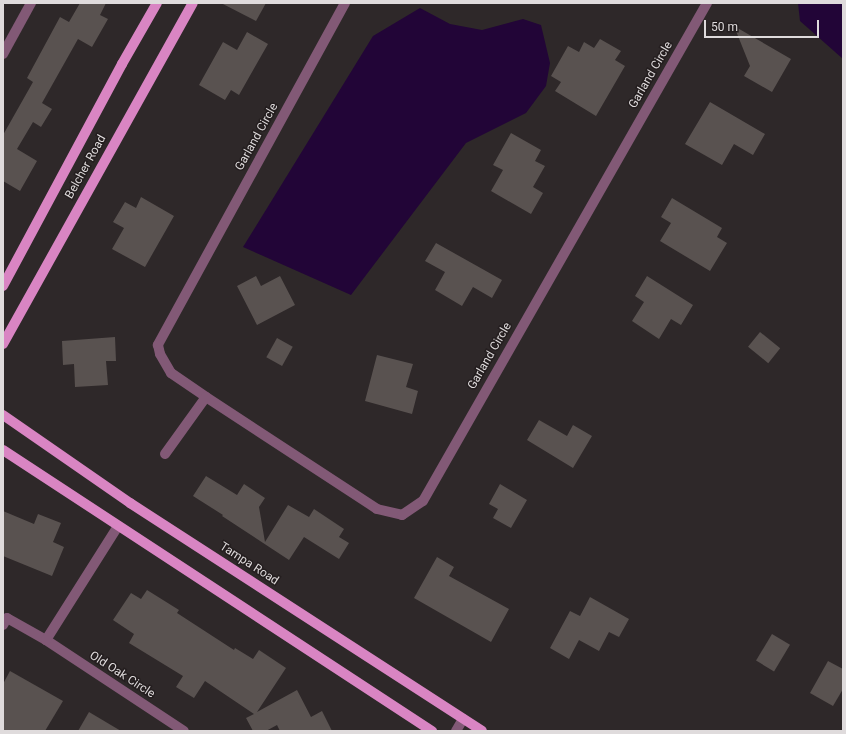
<!DOCTYPE html>
<html>
<head>
<meta charset="utf-8">
<style>
  body { margin:0 }
  #map { position:relative; width:846px; height:734px; overflow:hidden; background:#2e2829; font-family:Roboto,sans-serif }
  div>[style] { position:absolute }
  .water>* { inset:0; background:#220537 }
  .building>* { inset:0; background:#595250; transform-origin:0 0 }
  .minor>* { height:10px; margin:-5px; padding:0 5px; transform-origin:5px; border-radius:5px; background:#825976 }
  .major>* { height:10px; margin:-5px; padding:0 5px; transform-origin:5px; border-radius:5px; background:#d985c3 }
  span { translate:-50% -50%; white-space:nowrap; text-align:center; line-height:1.15; -webkit-text-stroke:3px #241e1f; paint-order:stroke }
  .street-label { font-size:12px; color:#dfdbdc }
  .frame { position:absolute; inset:0; border:4px solid #dfdbdc; pointer-events:none }
  .scale { position:absolute; left:704px; top:20px; width:115px; height:18px; box-sizing:border-box; border:2px solid #dfdbdc; border-top:0; padding-left:5px; font-size:12px; line-height:14px; white-space:nowrap; color:#dfdbdc; -webkit-text-stroke:3px #241e1f; paint-order:stroke }
</style>
</head>
<body>
<div id="map">
  <div class="water">
    <div style="clip-path:polygon(798px 3px,843px 3px,843px 59px,800px 21px)"></div>
    <div style="clip-path:polygon(420px 8px,450px 24px,482px 30px,523px 19px,541px 25px,550px 63px,546px 86px,526px 113px,466px 143px,351px 295px,243px 247px,373px 36px)"></div>
  </div>
  <div class="building">
    <div style="clip-path:polygon(80px 3px,106px 3px,100px 15px,108px 19px,92px 47px,78px 39px,42px 103px,52px 109px,41px 127px,33px 122px,17px 149px,37px 161px,20px 191px,3px 181px,3px 135px,33px 82px,27px 78px,60px 17px,69px 22px)"></div>
    <div style="clip-path:polygon(221px 3px,266px 3px,256px 21px)"></div>
    <div style="clip-path:polygon(734px 26px,791px 59px,772px 92px,744px 76px,750px 66px)"></div>
    <div style="clip-path:polygon(247px 32px,268px 44px,239px 95px,231px 90px,225px 100px,199px 85px,223px 42px,237px 50px)"></div>
    <div style="clip-path:polygon(600px 39px,621px 51px,615px 60px,625px 66px,596px 116px,555px 91px,561px 82px,551px 76px,568px 46px,579px 52px,584px 42px,594px 48px)"></div>
    <div style="clip-path:polygon(710px 102px,765px 134px,753px 155px,734px 144px,722px 165px,685px 144px)"></div>
    <div style="clip-path:polygon(511px 133px,541px 150px,535px 161px,545px 166px,533px 187px,543px 193px,531px 214px,491px 191px,503px 170px,493px 165px)"></div>
    <div style="clip-path:polygon(141px 197px,174px 216px,145px 267px,112px 249px,124px 228px,113px 222px,125px 202px,136px 208px)"></div>
    <div style="clip-path:polygon(672px 198px,722px 228px,717px 237px,727px 243px,710px 271px,660px 241px,671px 223px,661px 217px)"></div>
    <div style="clip-path:polygon(436px 243px,502px 280px,492px 298px,473px 287px,462px 306px,435px 290px,445px 272px,425px 261px)"></div>
    <div style="clip-path:polygon(256px 276px,261px 286px,280px 276px,295px 305px,257px 325px,237px 286px)"></div>
    <div style="clip-path:polygon(647px 276px,693px 305px,681px 325px,671px 319px,659px 339px,632px 321px,644px 302px,635px 296px)"></div>
    <div style="left:760px;top:332px;width:26px;height:19px;rotate:39deg"></div>
    <div style="clip-path:polygon(115px 337px,116px 361px,106px 361px,108px 385px,75px 387px,74px 364px,63px 365px,62px 341px)"></div>
    <div style="left:277px;top:338px;width:18px;height:22px;rotate:29deg"></div>
    <div style="clip-path:polygon(377px 355px,413px 364px,406px 387px,418px 391px,412px 414px,365px 401px)"></div>
    <div style="clip-path:polygon(539px 420px,567px 436px,573px 425px,592px 436px,573px 468px,527px 440px)"></div>
    <div style="clip-path:polygon(206px 476px,237px 495px,244px 484px,265px 498px,259px 507px,265px 542px,288px 505px,309px 517px,314px 509px,344px 529px,339px 537px,349px 543px,339px 559px,304px 537px,289px 560px,222px 516px,223px 515px,193px 496px)"></div>
    <div style="clip-path:polygon(500px 484px,527px 500px,511px 528px,493px 518px,498px 509px,489px 504px)"></div>
    <div style="clip-path:polygon(3px 511px,34px 524px,38px 514px,61px 523px,53px 542px,64px 547px,52px 576px,3px 556px)"></div>
    <div style="clip-path:polygon(437px 557px,454px 567px,449px 576px,509px 609px,491px 642px,414px 598px)"></div>
    <div style="clip-path:polygon(147px 590px,179px 610px,177px 613px,234px 650px,235px 648px,253px 659px,259px 650px,286px 668px,257px 712px,297px 690px,311px 717px,322px 711px,332px 731px,280px 731px,277px 725px,266px 731px,253px 731px,246px 718px,254px 714px,205px 681px,194px 698px,176px 687px,183px 676px,129px 643px,134px 634px,113px 620px,131px 593px,141px 599px)"></div>
    <div style="clip-path:polygon(590px 597px,629px 619px,619px 637px,609px 632px,599px 651px,579px 640px,569px 659px,550px 648px,570px 611px,580px 616px)"></div>
    <div style="left:772px;top:634px;width:21px;height:31px;rotate:31deg"></div>
    <div style="clip-path:polygon(828px 661px,843px 669px,843px 689px,833px 706px,810px 693px)"></div>
    <div style="clip-path:polygon(10px 671px,63px 701px,45px 731px,3px 731px,3px 684px)"></div>
    <div style="clip-path:polygon(89px 712px,121px 731px,78px 731px)"></div>
  </div>
  <div class="minor">
    <div style="left:345px;top:3px;width:390px;rotate:118.7deg"></div>
    <div style="left:158px;top:345px;width:9px;rotate:77deg"></div>
    <div style="left:160px;top:354px;width:22px;rotate:60deg"></div>
    <div style="left:171px;top:373px;width:42px;rotate:34.4deg"></div>
    <div style="left:206px;top:397px;width:204px;rotate:33.2deg"></div>
    <div style="left:377px;top:509px;width:26px;rotate:13deg"></div>
    <div style="left:402px;top:515px;width:25px;rotate:-34deg"></div>
    <div style="left:423px;top:501px;width:573px;rotate:-60.3deg"></div>
    <div style="left:3px;top:54px;width:58px;rotate:-61.2deg"></div>
    <div style="left:165px;top:454px;width:70px;rotate:-54.3deg"></div>
    <div style="left:3px;top:625px;width:8px;rotate:-60deg"></div>
    <div style="left:7px;top:618px;width:45px;rotate:29.4deg"></div>
    <div style="left:46px;top:640px;width:165px;rotate:33.4deg"></div>
    <div style="left:46px;top:640px;width:135px;rotate:-57.7deg"></div>
    <div style="left:456px;top:731px;width:14px;rotate:-60deg"></div>
  </div>
  <div class="major">
    <div style="left:3px;top:286px;width:252px;rotate:-61.8deg"></div>
    <div style="left:122px;top:64px;width:70px;rotate:-60.2deg"></div>
    <div style="left:3px;top:344px;width:390px;rotate:-60.9deg"></div>
    <div style="left:3px;top:415px;width:155px;rotate:34.7deg"></div>
    <div style="left:130px;top:503px;width:419px;rotate:32.9deg"></div>
    <div style="left:3px;top:450px;width:513px;rotate:33.23deg"></div>
  </div>
  <div class="street-label">
    <span style="left:651px;top:75px;rotate:-60deg">Garland Circle</span>
    <span style="left:257px;top:137px;rotate:-61deg">Garland Circle</span>
    <span style="left:86px;top:167px;rotate:-61deg">Belcher Road</span>
    <span style="left:490px;top:356px;rotate:-60deg">Garland Circle</span>
    <span style="left:249px;top:564px;rotate:33deg">Tampa Road</span>
    <span style="left:122px;top:675px;rotate:33deg">Old Oak Circle</span>
  </div>
  <div class="frame"></div>
  <div class="scale">50 m</div>
</div>
</body>
</html>
